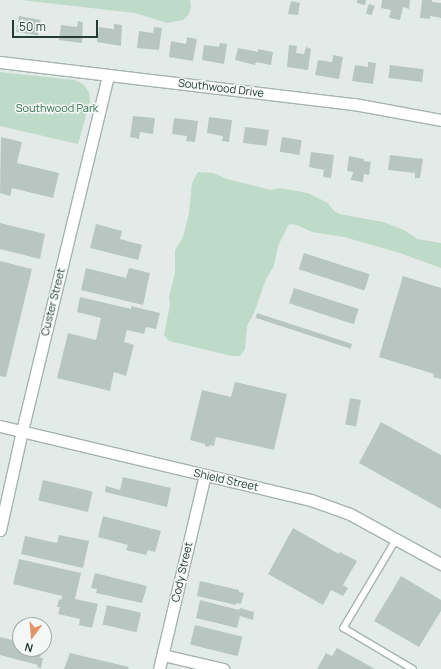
<!DOCTYPE html>
<html>
<head>
<meta charset="utf-8">
<style>
  body { margin:0 }
  #map { position:relative; width:441px; height:669px; overflow:hidden; background:#e3ebe8; font-family:Manrope,sans-serif }
  div>[style] { position:absolute }
  .green>* { inset:0; background:#bedac8 }
  .building>* { inset:0; background:#b8c6c2; transform-origin:0 0 }
  .roads { filter:drop-shadow(1px 0 #a6b3af) drop-shadow(-1px 0 #a6b3af) drop-shadow(0 1px #a6b3af) drop-shadow(0 -1px #a6b3af) }
  .service>* { height:5.5px; margin:-2.75px; padding:0 2.75px; transform-origin:2.75px; border-radius:2.75px; background:#fff }
  .minor>* { height:11px; margin:-5.5px; padding:0 5.5px; transform-origin:5.5px; border-radius:5.5px; background:#fff }
  span { translate:-50% -50%; white-space:nowrap; text-align:center; line-height:1.15; -webkit-text-stroke:3px #f3f8f6; paint-order:stroke }
  .street-label { font-size:11px; color:#243b37 }
  .park-label { font-size:11px; color:#326e50 }
  .north { position:absolute; left:12px; top:617px; width:40px; height:40px; box-sizing:border-box; background:#f3f8f6; border:1px solid #a0acaa; border-radius:50%; rotate:196deg; font-size:11px; font-weight:700; line-height:16px; text-align:center; color:#243b37 }
  .north::after { content:''; display:block; margin:auto; width:14px; height:18px; background:#e49368; clip-path:polygon(50% 0,100% 100%,50% 72%,0 100%) }
  .scale { position:absolute; left:12px; top:20px; width:86px; height:18px; box-sizing:border-box; border:2px solid #243b37; border-top:0; padding-left:5px; font-size:12px; line-height:14px; white-space:nowrap; color:#243b37; -webkit-text-stroke:3px #f3f8f6; paint-order:stroke }
</style>
</head>
<body>
<div id="map">
  <div class="green">
    <div style="clip-path:polygon(21px 0,190px 0,191px 7px,189px 14px,183px 20px,167px 23px,135px 13px)"></div>
    <div style="clip-path:polygon(0 72px,74px 80px,83px 84px,89px 92px,90px 101px,78px 144px,0 126px)"></div>
    <div style="clip-path:polygon(198px 172px,213px 173px,227px 179px,271px 190px,279px 188px,308px 193px,328px 203px,333px 210px,339px 214px,383px 222px,404px 230px,417px 239px,441px 243px,441px 268px,400px 253px,344px 237px,312px 232px,297px 225px,289px 224px,278px 246px,274px 266px,266px 279px,254px 313px,247px 326px,245px 349px,240px 356px,232px 356px,169px 341px,164px 335px,170px 305px,169px 297px,175px 273px,175px 250px,183px 237px,189px 214px,192px 183px)"></div>
  </div>
  <div class="building">
    <div style="clip-path:polygon(357px 0,366px 0,365px 5px,357px 3px)"></div>
    <div style="clip-path:polygon(382px 0,410px 0,409px 9px,403px 7px,400px 20px,389px 18px,391px 10px,381px 8px)"></div>
    <div style="clip-path:polygon(422px 0,432px 0,432px 2px,441px 3px,441px 18px,430px 16px,430px 19px,420px 18px)"></div>
    <div style="clip-path:polygon(291px 1px,300px 3px,298px 15px,288px 14px)"></div>
    <div style="left:369px;top:4px;width:6px;height:10px;rotate:18deg"></div>
    <div style="left:19px;top:16px;width:22px;height:16px;rotate:10deg"></div>
    <div style="clip-path:polygon(78px 21px,83px 22px,82px 43px,59px 40px,61px 25px,77px 27px)"></div>
    <div style="clip-path:polygon(114px 24px,122px 25px,121px 46px,97px 42px,99px 27px,114px 29px)"></div>
    <div style="clip-path:polygon(154px 27px,162px 28px,159px 50px,137px 48px,139px 31px,153px 33px)"></div>
    <div style="clip-path:polygon(187px 37px,197px 39px,193px 61px,169px 57px,171px 41px,186px 44px)"></div>
    <div style="clip-path:polygon(220px 43px,227px 44px,224px 64px,202px 60px,204px 45px,219px 47px)"></div>
    <div style="clip-path:polygon(289px 45px,297px 46px,296px 53px,304px 54px,306px 47px,311px 49px,308px 70px,287px 67px)"></div>
    <div style="clip-path:polygon(238px 48px,258px 52px,258px 49px,273px 52px,271px 65px,256px 62px,255px 65px,235px 60px)"></div>
    <div style="clip-path:polygon(333px 55px,343px 57px,339px 79px,315px 75px,318px 60px,332px 62px)"></div>
    <div style="clip-path:polygon(368px 62px,376px 63px,373px 84px,352px 81px,355px 65px,368px 67px)"></div>
    <div style="left:390px;top:65px;width:34px;height:13px;rotate:7deg"></div>
    <div style="clip-path:polygon(133px 116px,155px 118px,153px 134px,140px 132px,139px 139px,130px 137px)"></div>
    <div style="clip-path:polygon(209px 117px,232px 120px,229px 142px,222px 141px,223px 136px,207px 133px)"></div>
    <div style="clip-path:polygon(174px 118px,198px 121px,195px 142px,186px 141px,187px 136px,172px 134px)"></div>
    <div style="left:245px;top:127px;width:24px;height:16px;rotate:7deg"></div>
    <div style="clip-path:polygon(1px 137px,22px 142px,17px 163px,59px 173px,53px 198px,12px 188px,10px 196px,0 193px)"></div>
    <div style="left:282px;top:137px;width:20px;height:15px;rotate:9deg"></div>
    <div style="clip-path:polygon(311px 152px,334px 155px,331px 178px,323px 177px,324px 170px,309px 167px)"></div>
    <div style="clip-path:polygon(390px 155px,423px 159px,420px 178px,415px 178px,415px 173px,388px 170px)"></div>
    <div style="clip-path:polygon(349px 156px,364px 159px,364px 161px,371px 162px,369px 175px,364px 174px,363px 182px,351px 180px,353px 172px,347px 171px)"></div>
    <div style="clip-path:polygon(0 223px,45px 234px,40px 259px,0 249px)"></div>
    <div style="clip-path:polygon(96px 224px,122px 231px,120px 239px,142px 245px,138px 260px,90px 248px)"></div>
    <div style="left:304px;top:253px;width:69px;height:17px;rotate:18deg"></div>
    <div style="clip-path:polygon(0 261px,32px 269px,6px 377px,0 376px)"></div>
    <div style="clip-path:polygon(86px 268px,126px 278px,129px 268px,150px 273px,143px 305px,81px 290px)"></div>
    <div style="clip-path:polygon(403px 276px,441px 288px,441px 379px,433px 377px,434px 374px,379px 357px)"></div>
    <div style="left:294px;top:288px;width:68px;height:16px;rotate:18deg"></div>
    <div style="clip-path:polygon(80px 297px,131px 309px,131px 306px,160px 313px,156px 329px,146px 327px,144px 334px,127px 330px,124px 342px,134px 345px,126px 376px,114px 372px,110px 391px,57px 378px,68px 333px,96px 340px,101px 318px,77px 312px)"></div>
    <div style="left:257px;top:313px;width:100px;height:5px;rotate:18deg"></div>
    <div style="clip-path:polygon(235px 382px,287px 394px,274px 450px,216px 437px,214px 446px,210px 445px,209px 447px,205px 446px,205px 444px,190px 440px,202px 390px,231px 397px)"></div>
    <div style="left:350px;top:398px;width:11px;height:27px;rotate:10deg"></div>
    <div style="clip-path:polygon(381px 422px,441px 455px,441px 509px,359px 463px)"></div>
    <div style="clip-path:polygon(123px 477px,171px 488px,167px 507px,105px 492px,106px 486px,120px 490px)"></div>
    <div style="left:43px;top:480px;width:51px;height:21px;rotate:13deg"></div>
    <div style="clip-path:polygon(103px 516px,161px 531px,155px 552px,148px 550px,146px 555px,126px 550px,128px 545px,98px 537px)"></div>
    <div style="clip-path:polygon(293px 528px,339px 554px,340px 552px,357px 561px,343px 585px,348px 588px,343px 596px,331px 590px,323px 605px,268px 574px)"></div>
    <div style="clip-path:polygon(59px 535px,89px 541px,83px 568px,21px 554px,25px 536px,57px 543px)"></div>
    <div style="clip-path:polygon(19px 559px,81px 573px,75px 599px,98px 604px,92px 628px,79px 625px,80px 619px,58px 614px,60px 607px,57px 607px,59px 599px,61px 600px,62px 596px,13px 584px)"></div>
    <div style="clip-path:polygon(95px 573px,147px 586px,142px 603px,96px 593px,97px 589px,91px 588px)"></div>
    <div style="clip-path:polygon(401px 576px,441px 600px,441px 611px,419px 647px,374px 621px)"></div>
    <div style="clip-path:polygon(200px 581px,239px 590px,239px 592px,244px 593px,241px 604px,236px 603px,236px 605px,197px 596px)"></div>
    <div style="clip-path:polygon(200px 600px,239px 610px,240px 608px,254px 612px,253px 620px,240px 616px,237px 628px,196px 618px)"></div>
    <div style="left:107px;top:605px;width:35px;height:20px;rotate:13deg"></div>
    <div style="left:195px;top:625px;width:49px;height:20px;rotate:14deg"></div>
    <div style="clip-path:polygon(0 637px,20px 642px,20px 649px,42px 650px,40px 658px,43px 658px,41px 668px,37px 667px,38px 665px,0 655px)"></div>
    <div style="clip-path:polygon(337px 648px,375px 669px,317px 669px,326px 653px,332px 656px)"></div>
    <div style="clip-path:polygon(70px 653px,129px 667px,128px 669px,64px 669px)"></div>
  </div>
  <div class="roads">
    <div class="service">
      <div style="left:397px;top:539px;width:104px;rotate:120.8deg"></div>
      <div style="left:344px;top:628px;width:80px;rotate:30.7deg"></div>
    </div>
    <div class="minor">
      <div style="left:0;top:62px;width:356px;rotate:6.8deg"></div>
      <div style="left:354px;top:104px;width:88px;rotate:10.4deg"></div>
      <div style="left:0;top:426px;width:320px;rotate:13.4deg"></div>
      <div style="left:311px;top:500px;width:41px;rotate:19.7deg"></div>
      <div style="left:350px;top:514px;width:104px;rotate:28.8deg"></div>
      <div style="left:0;top:530px;width:101px;rotate:-77.5deg"></div>
      <div style="left:22px;top:431px;width:366px;rotate:-76.4deg"></div>
      <div style="left:163px;top:655px;width:62px;rotate:13.1deg"></div>
      <div style="left:159px;top:669px;width:199px;rotate:-76.7deg"></div>
    </div>
  </div>
  <div class="street-label">
    <span style="left:221px;top:88px;rotate:7deg">Southwood Drive</span>
    <span style="left:53px;top:302px;rotate:-76deg">Custer Street</span>
    <span style="left:226px;top:480px;rotate:13deg">Shield Street</span>
    <span style="left:182px;top:572px;rotate:-77deg">Cody Street</span>
  </div>
  <div class="park-label">
    <span style="left:57px;top:108px">Southwood Park</span>
  </div>
  <div class="north">N</div>
  <div class="scale">50 m</div>
</div>
</body>
</html>
